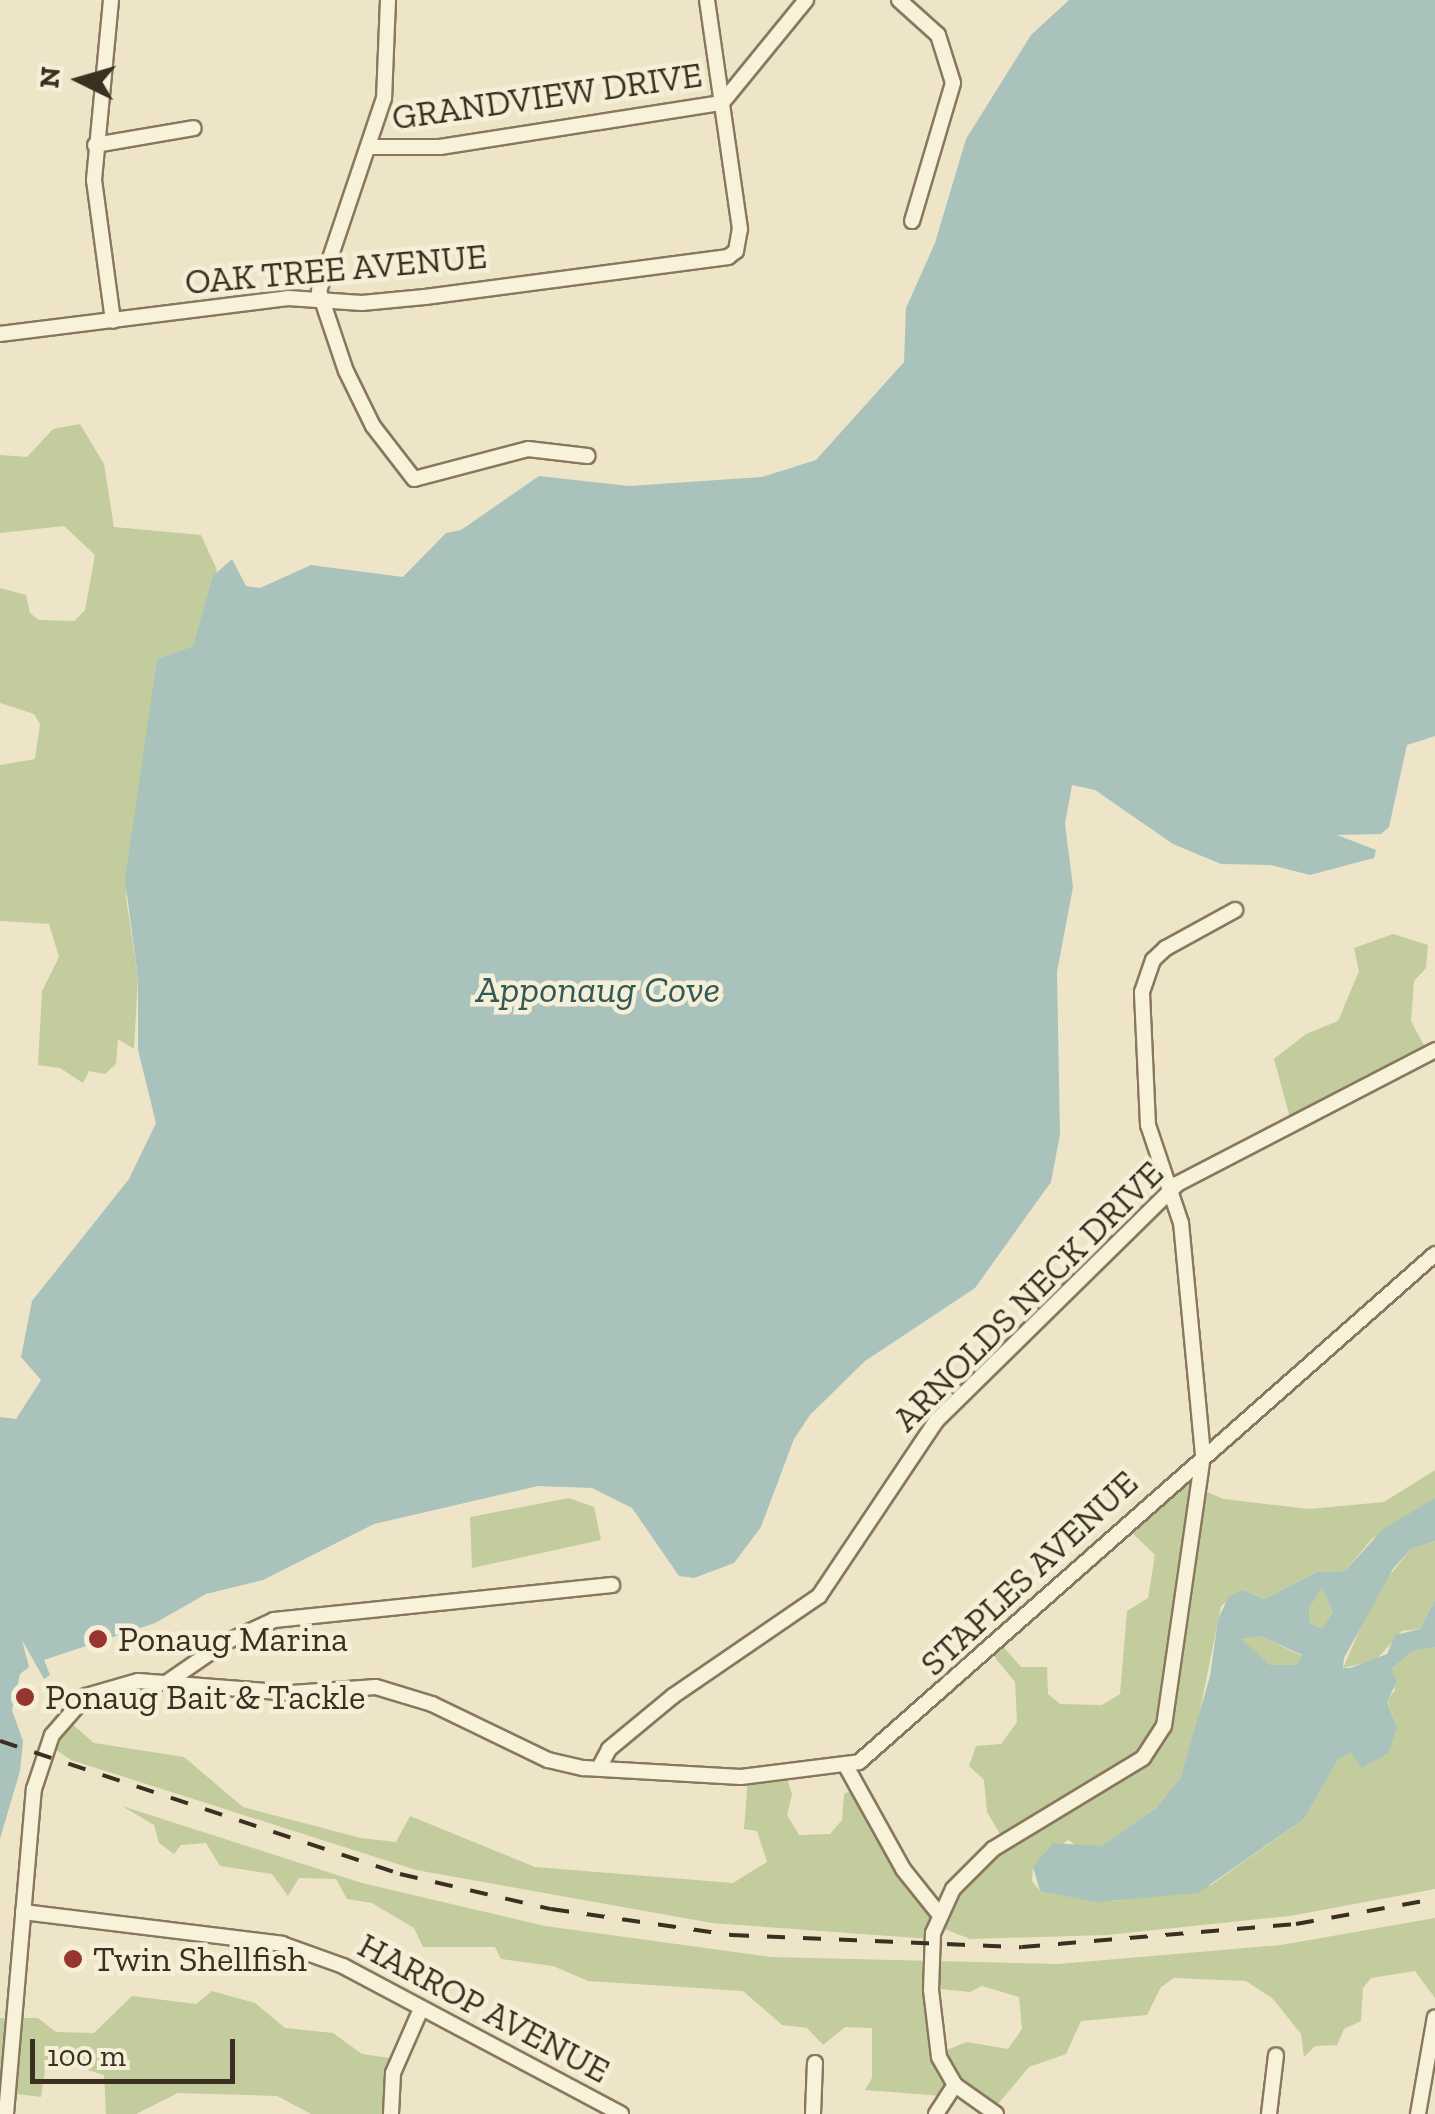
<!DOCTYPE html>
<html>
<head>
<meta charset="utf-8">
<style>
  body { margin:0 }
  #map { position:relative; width:1435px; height:2114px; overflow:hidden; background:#eee5c8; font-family:"Zilla Slab",serif }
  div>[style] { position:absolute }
  .green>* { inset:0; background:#c3cc9c }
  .water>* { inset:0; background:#a9c2bc }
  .roads { filter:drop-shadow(2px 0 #89785d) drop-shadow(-2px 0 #89785d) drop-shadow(0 2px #89785d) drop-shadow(0 -2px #89785d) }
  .minor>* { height:14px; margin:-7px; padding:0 7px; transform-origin:7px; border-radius:7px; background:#f8f2db }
  .rail>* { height:4px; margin-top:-2px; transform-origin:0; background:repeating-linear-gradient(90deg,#3a2f20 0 18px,transparent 0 36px) }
  .dots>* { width:28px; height:28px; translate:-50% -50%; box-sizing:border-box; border:5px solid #f5efd7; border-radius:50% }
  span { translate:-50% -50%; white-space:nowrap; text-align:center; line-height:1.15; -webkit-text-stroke:9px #f5efd7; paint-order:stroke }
  .street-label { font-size:35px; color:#3a2f20 }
  .poi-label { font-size:35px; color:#3a2f20 }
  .left { translate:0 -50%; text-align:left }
  .water-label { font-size:38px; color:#305959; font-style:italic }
  .north { position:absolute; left:30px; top:30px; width:100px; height:100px; -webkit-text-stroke:8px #f5efd7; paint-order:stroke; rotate:275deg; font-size:28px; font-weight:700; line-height:40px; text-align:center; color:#3a2f20 }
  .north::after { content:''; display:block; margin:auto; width:35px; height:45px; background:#3a2f20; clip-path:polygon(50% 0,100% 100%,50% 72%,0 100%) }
  .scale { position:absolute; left:30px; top:2039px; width:205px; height:45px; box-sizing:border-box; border:5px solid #3a2f20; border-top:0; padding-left:12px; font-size:30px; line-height:35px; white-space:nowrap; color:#3a2f20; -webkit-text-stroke:8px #f5efd7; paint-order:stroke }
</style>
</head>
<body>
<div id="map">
  <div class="green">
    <div style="clip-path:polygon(80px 424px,104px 464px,114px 527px,201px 535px,217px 570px,193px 646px,157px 659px,126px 897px,138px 978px,134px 1049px,118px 1039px,116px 1064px,105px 1074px,89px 1071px,83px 1083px,60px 1068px,38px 1065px,42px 991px,59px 957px,49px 924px,0 921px,0 765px,35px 759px,40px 724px,34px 714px,0 703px,0 588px,26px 595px,30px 613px,39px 620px,74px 621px,85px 610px,95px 555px,64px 526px,0 533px,0 455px,27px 457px,53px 429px)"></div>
    <div style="clip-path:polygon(1393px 934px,1428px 945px,1426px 968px,1414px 981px,1411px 1021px,1427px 1051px,1290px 1118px,1274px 1059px,1306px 1034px,1338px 1021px,1359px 971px,1354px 948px)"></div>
    <div style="clip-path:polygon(1199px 1459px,1199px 1489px,1224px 1499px,1309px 1509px,1384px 1502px,1435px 1470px,1435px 1498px,1372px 1539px,1345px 1571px,1317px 1572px,1264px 1599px,1243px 1590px,1221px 1606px,1192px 1751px,1181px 1777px,1156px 1808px,1101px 1846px,1084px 1850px,1068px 1840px,1033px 1867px,1032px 1881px,1040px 1891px,1113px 1901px,1211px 1885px,1304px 1819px,1339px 1758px,1397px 1727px,1387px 1701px,1395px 1690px,1391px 1669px,1413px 1651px,1435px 1647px,1435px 1889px,1290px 1916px,1107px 1935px,970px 1939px,937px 1926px,932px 1938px,917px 1938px,712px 1923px,416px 1870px,71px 1760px,49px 1745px,64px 1717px,94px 1743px,184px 1757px,243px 1807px,361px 1838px,396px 1842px,410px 1816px,535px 1867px,733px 1883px,767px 1862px,757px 1831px,744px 1829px,748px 1776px,785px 1772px,792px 1794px,787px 1815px,799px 1835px,830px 1834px,842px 1820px,844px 1794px,857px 1787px,938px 1912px,1003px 1839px,987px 1812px,984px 1780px,969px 1766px,976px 1746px,1001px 1744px,1017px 1722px,1015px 1682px,988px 1649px,999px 1642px,1021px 1667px,1047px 1667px,1048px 1694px,1060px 1704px,1102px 1705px,1120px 1694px,1127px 1611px,1148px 1598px,1155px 1555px,1124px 1525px)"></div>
    <div style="clip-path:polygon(569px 1498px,594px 1507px,601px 1540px,472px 1568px,470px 1517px)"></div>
    <div style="clip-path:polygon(1435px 1541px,1435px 1600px,1420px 1629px,1402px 1631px,1376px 1660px,1343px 1668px,1376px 1592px,1411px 1549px)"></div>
    <div style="clip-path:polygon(1322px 1587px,1333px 1613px,1330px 1626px,1322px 1629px,1310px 1623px,1309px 1608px)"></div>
    <div style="clip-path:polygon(1260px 1636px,1302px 1656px,1297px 1665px,1270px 1665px,1240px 1639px)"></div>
    <div style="clip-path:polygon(evenodd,122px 1806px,362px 1883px,545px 1926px,771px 1957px,1058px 1964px,1281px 1945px,1435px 1918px,1435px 1998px,1415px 1971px,1371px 1978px,1363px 1988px,1361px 2021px,1344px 2029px,1337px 2045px,1315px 2046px,1304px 2057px,1301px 2034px,1273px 1999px,1246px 1981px,1174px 1978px,1161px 1987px,1147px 2015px,1081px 2021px,1066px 2054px,1029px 2067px,993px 2110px,953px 2085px,942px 2096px,865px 2090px,872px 2078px,872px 2028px,845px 2027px,823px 2045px,807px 2028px,782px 2025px,743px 1991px,588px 1981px,553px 1966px,501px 1959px,495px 1947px,423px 1947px,414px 1928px,372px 1903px,347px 1899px,336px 1879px,299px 1878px,288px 1896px,272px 1874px,220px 1866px,206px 1843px,181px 1845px,174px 1854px,159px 1843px,154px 1825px,122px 1806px,982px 1986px,1019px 1997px,1022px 2029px,1008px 2049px,967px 2042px,939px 2053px,930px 1988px,970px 1992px,982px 1986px)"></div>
    <div style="clip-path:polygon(212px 1991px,255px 2003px,285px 2028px,333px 2033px,362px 2054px,396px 2059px,390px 2114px,311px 2114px,277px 2096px,178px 2093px,136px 2114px,106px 2114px,104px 2075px,60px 2061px,45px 2070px,41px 2097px,0 2092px,0 2018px,38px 2018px,56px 2032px,94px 2033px,132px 1996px,196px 2004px)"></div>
  </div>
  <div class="water">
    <div style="clip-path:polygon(1069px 0,1435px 0,1435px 736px,1407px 745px,1389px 827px,1381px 834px,1337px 835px,1376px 850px,1374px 858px,1310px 875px,1271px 865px,1221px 864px,1173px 844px,1095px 790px,1072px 785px,1065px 824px,1073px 887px,1057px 972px,1060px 1134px,1051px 1182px,975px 1288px,865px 1361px,810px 1415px,794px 1439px,761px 1527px,734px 1563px,694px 1578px,679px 1576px,632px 1508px,592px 1488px,538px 1486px,374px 1524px,263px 1580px,206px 1594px,155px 1623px,44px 1660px,50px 1675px,44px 1679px,22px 1640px,29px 1667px,20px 1674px,12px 1710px,23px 1741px,20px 1771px,0 1839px,0 1417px,16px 1419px,41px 1380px,21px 1357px,32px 1301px,129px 1179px,156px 1123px,138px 1050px,138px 978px,125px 880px,157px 659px,193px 646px,213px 576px,232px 559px,246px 586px,260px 588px,311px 565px,403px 577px,446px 533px,461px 530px,539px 476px,629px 486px,762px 477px,816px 460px,904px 362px,906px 308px,935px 243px,966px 139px,1031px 35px)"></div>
    <div style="clip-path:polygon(evenodd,1435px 1498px,1435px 1541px,1411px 1549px,1393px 1569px,1344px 1658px,1343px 1668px,1350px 1668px,1387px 1654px,1395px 1635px,1420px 1629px,1435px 1600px,1435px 1647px,1413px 1651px,1391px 1669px,1397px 1681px,1387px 1702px,1397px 1727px,1388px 1753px,1362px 1768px,1351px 1753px,1339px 1758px,1304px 1819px,1198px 1893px,1096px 1902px,1040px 1891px,1033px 1867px,1053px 1843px,1101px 1846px,1156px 1808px,1181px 1777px,1210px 1676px,1218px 1619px,1229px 1596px,1243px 1590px,1264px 1599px,1317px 1572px,1345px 1571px,1383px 1529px,1435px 1498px,1322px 1588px,1333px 1613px,1322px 1629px,1310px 1623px,1309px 1608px,1322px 1588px,1435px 1498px,1260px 1636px,1302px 1655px,1297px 1665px,1270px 1665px,1241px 1639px,1260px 1636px)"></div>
  </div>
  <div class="roads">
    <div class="minor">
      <div style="left:111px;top:0;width:181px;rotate:95.4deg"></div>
      <div style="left:94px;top:180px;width:142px;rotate:82.3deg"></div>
      <div style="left:388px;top:0;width:98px;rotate:92.3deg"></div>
      <div style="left:384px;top:98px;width:204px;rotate:108.6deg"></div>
      <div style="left:319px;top:291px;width:84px;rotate:71.4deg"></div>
      <div style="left:346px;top:371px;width:61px;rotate:63.9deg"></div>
      <div style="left:373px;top:426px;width:67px;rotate:52.3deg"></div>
      <div style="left:414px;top:479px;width:118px;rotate:-14.7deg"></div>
      <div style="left:528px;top:449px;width:60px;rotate:6.7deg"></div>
      <div style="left:899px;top:0;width:52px;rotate:41.9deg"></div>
      <div style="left:938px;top:35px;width:50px;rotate:72.6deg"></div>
      <div style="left:953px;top:83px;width:144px;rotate:106.5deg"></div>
      <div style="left:95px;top:145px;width:100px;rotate:-9.7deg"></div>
      <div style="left:368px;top:147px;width:72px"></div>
      <div style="left:440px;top:147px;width:285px;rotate:-8.9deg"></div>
      <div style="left:722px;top:103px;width:133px;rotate:-50.8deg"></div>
      <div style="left:0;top:334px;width:290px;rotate:-7.1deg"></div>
      <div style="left:288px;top:298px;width:74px;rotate:3.9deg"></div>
      <div style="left:362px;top:303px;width:63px;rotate:-5.4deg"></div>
      <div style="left:425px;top:297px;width:306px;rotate:-7.5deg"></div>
      <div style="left:728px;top:257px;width:10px;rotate:-37deg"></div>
      <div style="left:736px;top:251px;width:22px;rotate:-80deg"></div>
      <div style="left:740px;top:229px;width:231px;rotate:-98.2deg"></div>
      <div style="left:166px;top:1683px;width:70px;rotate:-34.6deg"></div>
      <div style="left:224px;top:1643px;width:55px;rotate:-24.7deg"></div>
      <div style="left:274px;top:1620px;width:340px;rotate:-5.9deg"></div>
      <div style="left:846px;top:1766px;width:118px;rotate:61deg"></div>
      <div style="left:903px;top:1869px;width:58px;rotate:51.3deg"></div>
      <div style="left:599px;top:1768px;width:21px;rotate:-62deg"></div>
      <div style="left:609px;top:1749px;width:83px;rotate:-39.6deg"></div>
      <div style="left:673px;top:1696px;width:177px;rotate:-34.4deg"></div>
      <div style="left:819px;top:1596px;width:212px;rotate:-56.2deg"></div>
      <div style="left:937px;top:1420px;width:337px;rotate:-44.5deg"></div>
      <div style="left:1177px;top:1184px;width:291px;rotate:-27.4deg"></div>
      <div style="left:23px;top:1912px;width:261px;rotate:7deg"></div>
      <div style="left:282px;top:1944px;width:65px;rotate:19.8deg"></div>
      <div style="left:343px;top:1966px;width:315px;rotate:28deg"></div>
      <div style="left:6px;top:2114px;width:326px;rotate:-85.1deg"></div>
      <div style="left:34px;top:1789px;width:57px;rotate:-71.6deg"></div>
      <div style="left:52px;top:1735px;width:52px;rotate:-48.9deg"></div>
      <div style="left:86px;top:1696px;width:54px;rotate:-16.1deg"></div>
      <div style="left:138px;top:1681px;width:154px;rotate:4.5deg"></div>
      <div style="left:292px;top:1693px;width:84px;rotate:-4.1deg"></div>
      <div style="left:376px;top:1687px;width:59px;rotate:16.9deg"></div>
      <div style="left:432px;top:1704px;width:129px;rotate:25.8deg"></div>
      <div style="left:548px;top:1760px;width:37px;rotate:13deg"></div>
      <div style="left:584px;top:1768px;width:157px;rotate:3.3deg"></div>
      <div style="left:741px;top:1777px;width:119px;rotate:-7.2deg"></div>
      <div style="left:859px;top:1762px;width:768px;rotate:-41.41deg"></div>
      <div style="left:391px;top:2114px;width:41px;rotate:-87.2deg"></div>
      <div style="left:393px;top:2073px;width:70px;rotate:-66.4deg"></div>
      <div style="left:813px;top:2114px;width:51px;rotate:-87.8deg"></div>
      <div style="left:936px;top:2114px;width:35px;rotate:-57deg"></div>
      <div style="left:996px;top:2114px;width:50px;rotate:-144.7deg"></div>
      <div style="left:955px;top:2085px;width:32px;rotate:-120deg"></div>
      <div style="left:939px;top:2057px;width:67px;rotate:-96.8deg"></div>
      <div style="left:931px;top:1990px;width:57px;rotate:-88deg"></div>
      <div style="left:933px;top:1933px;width:48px;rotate:-65.6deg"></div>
      <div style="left:953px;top:1889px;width:57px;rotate:-45deg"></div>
      <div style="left:993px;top:1849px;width:175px;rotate:-31.2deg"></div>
      <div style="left:1143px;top:1758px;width:38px;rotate:-57deg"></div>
      <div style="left:1164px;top:1726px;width:274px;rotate:-81.8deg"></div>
      <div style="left:1203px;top:1455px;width:233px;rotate:-95.4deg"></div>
      <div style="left:1181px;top:1223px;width:103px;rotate:-108.6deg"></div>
      <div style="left:1148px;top:1125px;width:133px;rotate:-92.6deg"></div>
      <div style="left:1142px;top:992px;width:34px;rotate:-71deg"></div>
      <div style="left:1153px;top:960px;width:18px;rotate:-43deg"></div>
      <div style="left:1166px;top:948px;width:79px;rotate:-28.8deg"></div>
      <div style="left:1269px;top:2114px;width:59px;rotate:-83.2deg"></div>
      <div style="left:1418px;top:2114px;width:98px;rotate:-80.1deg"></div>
    </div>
  </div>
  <div class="rail">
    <div style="left:0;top:1741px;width:422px;rotate:18.4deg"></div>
    <div style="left:400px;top:1874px;width:155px;rotate:13.1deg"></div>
    <div style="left:551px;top:1909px;width:182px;rotate:8.2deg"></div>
    <div style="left:731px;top:1935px;width:291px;rotate:2.4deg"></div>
    <div style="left:1022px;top:1947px;width:275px;rotate:-4.8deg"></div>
    <div style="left:1296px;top:1924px;width:141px;rotate:-10.2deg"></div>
  </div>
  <div class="dots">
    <div style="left:98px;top:1639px;background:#97352e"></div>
    <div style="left:25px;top:1697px;background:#97352e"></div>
    <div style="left:73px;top:1959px;background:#97352e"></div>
  </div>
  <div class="street-label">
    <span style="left:547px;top:96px;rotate:-8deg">GRANDVIEW DRIVE</span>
    <span style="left:336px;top:269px;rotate:-5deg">OAK TREE AVENUE</span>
    <span style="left:1028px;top:1296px;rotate:-45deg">ARNOLDS NECK DRIVE</span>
    <span style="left:1029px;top:1573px;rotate:-43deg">STAPLES AVENUE</span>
    <span style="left:484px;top:2008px;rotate:28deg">HARROP AVENUE</span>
  </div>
  <div class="poi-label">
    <span class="left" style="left:118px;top:1639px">Ponaug Marina</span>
    <span class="left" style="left:45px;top:1697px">Ponaug Bait &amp; Tackle</span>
    <span class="left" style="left:93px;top:1959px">Twin Shellfish</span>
  </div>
  <div class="water-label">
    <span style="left:598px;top:990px">Apponaug Cove</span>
  </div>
  <div class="north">N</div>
  <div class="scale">100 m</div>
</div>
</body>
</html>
